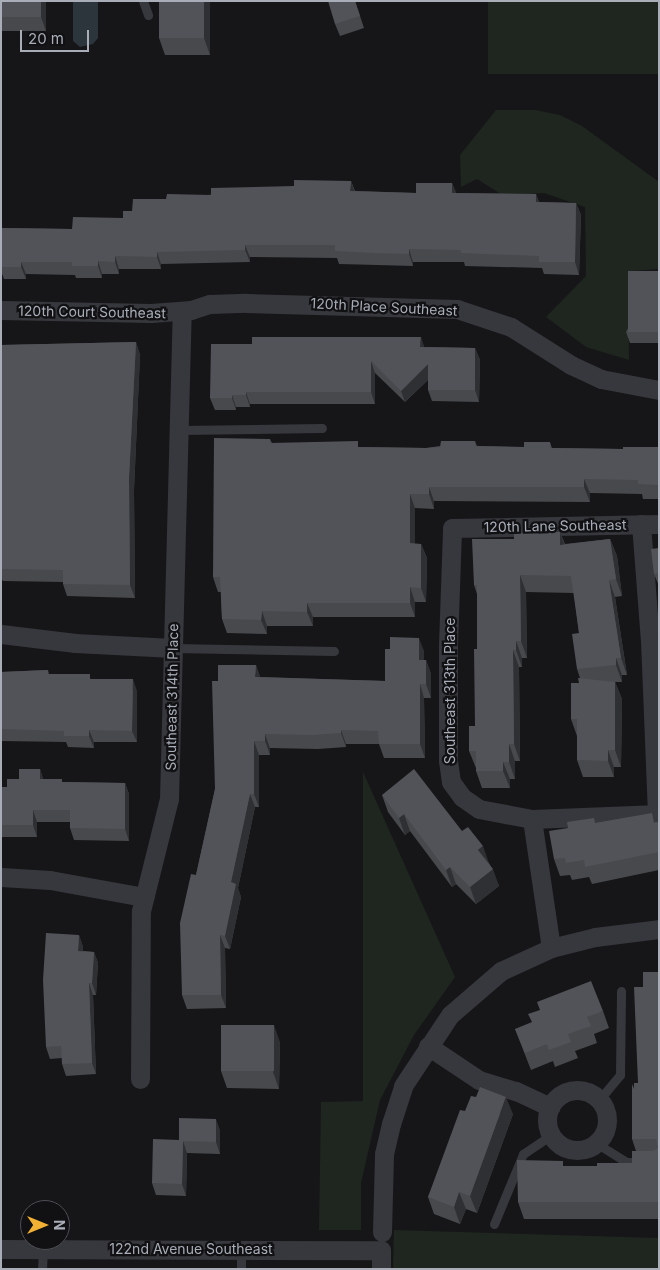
<!DOCTYPE html>
<html>
<head>
<meta charset="utf-8">
<style>
  body { margin:0 }
  #map { position:relative; width:660px; height:1270px; overflow:hidden; background:#161618; font-family:Inter,sans-serif }
  div>[style] { position:absolute }
  .green>* { inset:0; background:#1e261f; transform-origin:0 0 }
  .water>* { inset:0; background:#2c353c }
  .lane>* { height:9px; margin:-4.5px; padding:0 4.5px; transform-origin:4.5px; border-radius:4.5px; background:#37383d }
  .street>* { height:19px; margin:-9.5px; padding:0 9.5px; transform-origin:9.5px; border-radius:9.5px; background:#37383d }
  .street>.ring { margin:-9.5px; padding:0; box-sizing:content-box; background:none; border:19px solid #37383d; border-radius:50% }
  .wall>* { inset:0; background:#47494d; transform-origin:0 0 }
  .shaded-wall>* { inset:0; background:#2f3033 }
  .building>* { inset:0; background:#525359; transform-origin:0 0 }
  span { translate:-50% -50%; white-space:nowrap; text-align:center; line-height:1.15; -webkit-text-stroke:4.5px #111113; paint-order:stroke }
  .street-label { font-size:14px; color:#a8adb8 }
  .frame { position:absolute; inset:0; border:2px solid #a8adb8; pointer-events:none }
  .north { position:absolute; left:20px; top:1200px; width:50px; height:50px; box-sizing:border-box; background:#111113; border:1px solid #4d4f55; border-radius:50%; rotate:90deg; font-size:14px; font-weight:700; line-height:20px; text-align:center; color:#a8adb8 }
  .north::after { content:''; display:block; margin:auto; width:18px; height:22px; background:#f2b134; clip-path:polygon(50% 0,100% 100%,50% 72%,0 100%) }
  .scale { position:absolute; left:20px; top:30px; width:69px; height:22px; box-sizing:border-box; border:2px solid #a8adb8; border-top:0; padding-left:6px; font-size:15px; line-height:18px; white-space:nowrap; color:#a8adb8; -webkit-text-stroke:4px #111113; paint-order:stroke }
</style>
</head>
<body>
<div id="map">
  <div class="green">
    <div style="left:488px;top:1px;width:171px;height:73px"></div>
    <div style="clip-path:polygon(496px 110px,535px 110px,560px 115px,582px 126px,659px 182px,659px 269px,632px 271px,628px 276px,629px 360px,586px 347px,546px 317px,586px 276px,585px 207px,544px 193px,504px 196px,477px 179px,461px 187px,460px 155px)"></div>
    <div style="clip-path:polygon(363px 772px,455px 977px,414px 1035px,380px 1100px,361px 1183px,361px 1230px,319px 1230px,321px 1102px,363px 1101px)"></div>
    <div style="clip-path:polygon(394px 1230px,659px 1238px,659px 1269px,393px 1269px)"></div>
  </div>
  <div class="water">
    <div style="clip-path:polygon(73px 1px,98px 1px,98px 38px,93px 44px,80px 47px,73px 41px)"></div>
  </div>
  <div class="lane">
    <div style="left:143px;top:1px;width:15px;rotate:70deg"></div>
    <div style="left:179px;top:430px;width:143px;rotate:-0.8deg"></div>
    <div style="left:173px;top:648px;width:161px;rotate:1.1deg"></div>
    <div style="left:599px;top:1100px;width:33px;rotate:-50deg"></div>
    <div style="left:620px;top:1075px;width:84px;rotate:-89.3deg"></div>
    <div style="left:596px;top:1143px;width:36px;rotate:32deg"></div>
    <div style="left:627px;top:1162px;width:32px"></div>
    <div style="left:494px;top:1224px;width:76px;rotate:-67.5deg"></div>
    <div style="left:523px;top:1154px;width:34px;rotate:-34deg"></div>
    <div style="left:42px;top:1269px;width:20px;rotate:-87deg"></div>
    <div style="left:241px;top:1269px;width:20px;rotate:-90deg"></div>
  </div>
  <div class="street">
    <div style="left:1px;top:310px;width:150px;rotate:1.1deg"></div>
    <div style="left:151px;top:313px;width:40px;rotate:-4.3deg"></div>
    <div style="left:191px;top:310px;width:20px;rotate:-18deg"></div>
    <div style="left:210px;top:304px;width:36px;rotate:-2deg"></div>
    <div style="left:246px;top:303px;width:211px;rotate:1.6deg"></div>
    <div style="left:457px;top:309px;width:57px;rotate:18.4deg"></div>
    <div style="left:511px;top:327px;width:71px;rotate:32.3deg"></div>
    <div style="left:571px;top:365px;width:33px;rotate:25deg"></div>
    <div style="left:601px;top:379px;width:59px;rotate:10.7deg"></div>
    <div style="left:641px;top:524px;width:116px;rotate:85.6deg"></div>
    <div style="left:650px;top:640px;width:174px;rotate:87.7deg"></div>
    <div style="left:1px;top:634px;width:75px;rotate:6.9deg"></div>
    <div style="left:75px;top:643px;width:98px;rotate:2.9deg"></div>
    <div style="left:532px;top:819px;width:127px;rotate:-2.3deg"></div>
    <div style="left:1px;top:877px;width:49px;rotate:3.5deg"></div>
    <div style="left:50px;top:880px;width:96px;rotate:10.3deg"></div>
    <div style="left:551px;top:948px;width:130px;rotate:-98.4deg"></div>
    <div style="left:532px;top:819px;width:54px;rotate:-169.3deg"></div>
    <div style="left:479px;top:809px;width:21px;rotate:-145deg"></div>
    <div style="left:462px;top:797px;width:19px;rotate:-126deg"></div>
    <div style="left:451px;top:782px;width:22px;rotate:-98deg"></div>
    <div style="left:448px;top:760px;width:115px;rotate:-90deg"></div>
    <div style="left:448px;top:645px;width:117px;rotate:-88deg"></div>
    <div style="left:452px;top:528px;width:207px;rotate:-1.1deg"></div>
    <div style="left:428px;top:1046px;width:61px;rotate:33.7deg"></div>
    <div style="left:479px;top:1080px;width:39px;rotate:17deg"></div>
    <div style="left:516px;top:1091px;width:38px;rotate:25deg"></div>
    <div style="left:140px;top:1079px;width:168px;rotate:-89.7deg"></div>
    <div style="left:141px;top:911px;width:115px;rotate:-76deg"></div>
    <div style="left:169px;top:799px;width:488px;rotate:-88.5deg"></div>
    <div class="ring" style="left:547px;top:1090px;width:41px;height:41px"></div>
    <div style="left:382px;top:1232px;width:78px;rotate:-88.5deg"></div>
    <div style="left:384px;top:1154px;width:31px;rotate:-77deg"></div>
    <div style="left:391px;top:1124px;width:40px;rotate:-72deg"></div>
    <div style="left:403px;top:1086px;width:85px;rotate:-56.5deg"></div>
    <div style="left:450px;top:1015px;width:67px;rotate:-40.8deg"></div>
    <div style="left:501px;top:971px;width:55px;rotate:-24.7deg"></div>
    <div style="left:551px;top:948px;width:45px;rotate:-14deg"></div>
    <div style="left:595px;top:937px;width:64px;rotate:-7.1deg"></div>
    <div style="left:1px;top:1249px;width:380px;rotate:0.2deg"></div>
    <div style="left:381px;top:1250px;width:19px;rotate:90deg"></div>
  </div>
  <div class="wall">
    <div style="left:1px;top:1px;width:45px;height:30px"></div>
    <div style="clip-path:polygon(210px 1px,210px 55px,165px 55px,159px 38px)"></div>
    <div style="clip-path:polygon(355px 1px,364px 28px,340px 36px,335px 24px)"></div>
    <div style="clip-path:polygon(351px 181px,355px 191px,416px 193px,452px 183px,456px 193px,536px 194px,539px 202px,576px 203px,581px 215px,579px 275px,544px 274px,542px 268px,465px 266px,464px 262px,413px 262px,413px 266px,377px 265px,339px 264px,337px 258px,250px 257px,250px 262px,161px 264px,161px 269px,119px 269px,119px 274px,102px 274px,102px 278px,76px 278px,75px 275px,26px 274px,26px 279px,4px 279px,1px 271px,1px 228px,72px 229px,123px 218px,132px 211px,166px 199px)"></div>
    <div style="clip-path:polygon(659px 271px,659px 343px,630px 343px,626px 332px)"></div>
    <div style="clip-path:polygon(136px 342px,140px 355px,134px 490px,135px 598px,67px 596px,63px 584px,63px 582px,3px 581px,1px 578px,1px 345px)"></div>
    <div style="clip-path:polygon(425px 347px,475px 348px,480px 360px,479px 402px,432px 401px,428px 390px,428px 380px,405px 402px,375px 373px,375px 404px,250px 404px,250px 407px,236px 407px,236px 410px,215px 410px,210px 398px)"></div>
    <div style="clip-path:polygon(270px 439px,272px 443px,360px 447px,426px 448px,475px 441px,477px 446px,524px 447px,550px 442px,552px 448px,623px 449px,659px 447px,659px 499px,643px 499px,642px 494px,590px 493px,590px 502px,434px 501px,434px 509px,415px 508px,415px 544px,421px 544px,427px 558px,426px 602px,415px 602px,415px 617px,313px 617px,313px 626px,267px 626px,267px 634px,227px 633px,222px 619px,221px 592px,218px 592px,213px 577px)"></div>
    <div style="clip-path:polygon(560px 532px,565px 544px,610px 539px,617px 556px,622px 596px,615px 597px,627px 675px,622px 675px,622px 682px,615px 682px,622px 699px,621px 767px,614px 767px,614px 777px,583px 777px,577px 760px,577px 736px,571px 719px,580px 678px,577px 669px,579px 633px,574px 593px,526px 592px,527px 658px,522px 658px,522px 667px,519px 667px,520px 761px,515px 761px,515px 779px,510px 779px,510px 788px,482px 788px,476px 771px,476px 768px,469px 751px,475px 726px,477px 649px,477px 594px,474px 585px,514px 539px)"></div>
    <div style="clip-path:polygon(659px 548px,659px 586px,654px 574px)"></div>
    <div style="clip-path:polygon(424px 651px,424px 660px,426px 660px,431px 674px,431px 698px,424px 698px,425px 758px,384px 758px,379px 744px,346px 744px,346px 747px,318px 749px,270px 748px,270px 755px,259px 755px,259px 807px,255px 807px,238px 888px,241px 897px,230px 949px,225px 948px,226px 1008px,187px 1009px,182px 995px,196px 875px,215px 789px,218px 681px,256px 665px,260px 677px,385px 681px)"></div>
    <div style="clip-path:polygon(48px 670px,49px 674px,92px 679px,137px 691px,137px 742px,94px 742px,94px 748px,68px 747px,66px 742px,1px 741px,1px 672px)"></div>
    <div style="clip-path:polygon(40px 769px,43px 779px,63px 782px,125px 783px,129px 794px,129px 841px,74px 840px,70px 828px,70px 822px,37px 822px,37px 837px,1px 837px,1px 787px,7px 787px,19px 779px)"></div>
    <div style="clip-path:polygon(382px 795px,462px 831px,489px 863px,499px 886px,476px 904px,456px 884px,452px 887px,410px 831px,405px 835px,388px 812px)"></div>
    <div style="clip-path:polygon(659px 822px,659px 870px,592px 884px,589px 877px,572px 880px,570px 875px,560px 876px,554px 859px,568px 828px,596px 823px)"></div>
    <div style="clip-path:polygon(79px 935px,83px 947px,83px 951px,94px 952px,98px 963px,96px 995px,93px 995px,96px 1074px,66px 1076px,62px 1064px,62px 1058px,50px 1059px,46px 1047px)"></div>
    <div style="clip-path:polygon(659px 972px,659px 1219px,524px 1219px,518px 1202px,565px 1166px,597px 1166px,632px 1163px,636px 1151px,632px 1139px,634px 1089px,638px 1083px,643px 987px)"></div>
    <div style="clip-path:polygon(603px 1011px,609px 1028px,594px 1034px,597px 1043px,575px 1051px,578px 1058px,555px 1067px,553px 1061px,531px 1070px,515px 1029px)"></div>
    <div style="clip-path:polygon(280px 1042px,279px 1089px,227px 1088px,221px 1071px)"></div>
    <div style="clip-path:polygon(465px 1111px,513px 1114px,477px 1213px,466px 1209px,460px 1224px,434px 1214px,428px 1197px)"></div>
    <div style="clip-path:polygon(220px 1130px,220px 1154px,187px 1153px,186px 1196px,156px 1195px,152px 1183px,179px 1140px)"></div>
  </div>
  <div class="shaded-wall">
    <div style="clip-path:polygon(41px 1px,46px 1px,46px 31px,41px 17px)"></div>
    <div style="clip-path:polygon(204px 1px,210px 1px,210px 55px,204px 38px)"></div>
    <div style="clip-path:polygon(351px 181px,355px 193px,350px 191px)"></div>
    <div style="clip-path:polygon(452px 183px,457px 195px,452px 193px)"></div>
    <div style="clip-path:polygon(536px 194px,540px 206px,536px 202px)"></div>
    <div style="clip-path:polygon(576px 203px,581px 215px,579px 275px,575px 262px)"></div>
    <div style="clip-path:polygon(245px 245px,250px 257px,250px 262px,245px 250px)"></div>
    <div style="clip-path:polygon(409px 249px,413px 262px,413px 266px,409px 254px)"></div>
    <div style="clip-path:polygon(157px 252px,161px 264px,161px 269px,157px 257px)"></div>
    <div style="clip-path:polygon(115px 256px,119px 269px,119px 274px,115px 262px)"></div>
    <div style="clip-path:polygon(98px 261px,102px 274px,102px 278px,98px 266px)"></div>
    <div style="clip-path:polygon(21px 262px,26px 274px,26px 279px,21px 267px)"></div>
    <div style="clip-path:polygon(421px 337px,425px 349px,420px 347px)"></div>
    <div style="clip-path:polygon(136px 342px,140px 355px,134px 490px,135px 598px,130px 585px,129px 478px)"></div>
    <div style="clip-path:polygon(475px 348px,480px 360px,479px 402px,475px 390px)"></div>
    <div style="clip-path:polygon(371px 361px,375px 373px,375px 404px,371px 392px)"></div>
    <div style="clip-path:polygon(428px 364px,432px 376px,405px 402px,401px 391px)"></div>
    <div style="clip-path:polygon(246px 392px,250px 404px,250px 407px,246px 395px)"></div>
    <div style="clip-path:polygon(232px 395px,236px 407px,236px 410px,232px 398px)"></div>
    <div style="clip-path:polygon(584px 479px,590px 493px,590px 502px,584px 487px)"></div>
    <div style="clip-path:polygon(429px 487px,434px 501px,434px 509px,429px 494px)"></div>
    <div style="clip-path:polygon(410px 494px,415px 508px,415px 558px,410px 543px)"></div>
    <div style="clip-path:polygon(560px 532px,566px 549px,560px 545px)"></div>
    <div style="clip-path:polygon(610px 539px,617px 556px,622px 596px,616px 579px)"></div>
    <div style="clip-path:polygon(421px 544px,427px 558px,426px 602px,421px 588px)"></div>
    <div style="clip-path:polygon(520px 575px,526px 592px,527px 658px,521px 641px)"></div>
    <div style="clip-path:polygon(609px 580px,615px 597px,627px 675px,621px 658px)"></div>
    <div style="clip-path:polygon(410px 587px,415px 602px,415px 617px,410px 603px)"></div>
    <div style="clip-path:polygon(307px 603px,313px 617px,313px 626px,307px 612px)"></div>
    <div style="clip-path:polygon(262px 611px,267px 626px,267px 634px,261px 620px)"></div>
    <div style="clip-path:polygon(419px 638px,424px 651px,424px 674px,419px 660px)"></div>
    <div style="clip-path:polygon(516px 641px,522px 658px,522px 667px,516px 650px)"></div>
    <div style="clip-path:polygon(513px 650px,519px 667px,520px 761px,514px 744px)"></div>
    <div style="clip-path:polygon(616px 658px,622px 675px,622px 682px,616px 665px)"></div>
    <div style="clip-path:polygon(426px 660px,431px 674px,431px 698px,426px 684px)"></div>
    <div style="clip-path:polygon(256px 665px,261px 679px,255px 677px)"></div>
    <div style="clip-path:polygon(133px 679px,137px 691px,137px 742px,132px 731px)"></div>
    <div style="clip-path:polygon(615px 682px,622px 699px,621px 767px,615px 750px)"></div>
    <div style="clip-path:polygon(420px 684px,424px 698px,425px 758px,420px 744px)"></div>
    <div style="clip-path:polygon(89px 730px,94px 742px,94px 748px,89px 736px)"></div>
    <div style="clip-path:polygon(341px 730px,346px 744px,346px 747px,341px 733px)"></div>
    <div style="clip-path:polygon(265px 734px,270px 748px,270px 755px,265px 741px)"></div>
    <div style="clip-path:polygon(254px 741px,259px 755px,259px 807px,254px 794px)"></div>
    <div style="clip-path:polygon(509px 744px,515px 761px,515px 779px,509px 762px)"></div>
    <div style="clip-path:polygon(608px 750px,614px 767px,614px 777px,608px 761px)"></div>
    <div style="clip-path:polygon(503px 762px,510px 779px,510px 788px,503px 771px)"></div>
    <div style="clip-path:polygon(40px 769px,44px 781px,40px 779px)"></div>
    <div style="clip-path:polygon(125px 783px,129px 794px,129px 841px,125px 829px)"></div>
    <div style="clip-path:polygon(250px 794px,255px 807px,238px 888px,241px 897px,230px 949px,225px 936px,231px 882px)"></div>
    <div style="clip-path:polygon(33px 810px,37px 822px,37px 837px,33px 825px)"></div>
    <div style="clip-path:polygon(404px 814px,410px 831px,405px 835px,399px 818px)"></div>
    <div style="clip-path:polygon(483px 846px,489px 863px,484px 867px,478px 850px)"></div>
    <div style="clip-path:polygon(450px 867px,456px 884px,452px 887px,446px 870px)"></div>
    <div style="clip-path:polygon(493px 869px,499px 886px,476px 904px,470px 887px)"></div>
    <div style="clip-path:polygon(79px 935px,83px 947px,82px 962px,78px 951px)"></div>
    <div style="clip-path:polygon(220px 935px,225px 948px,226px 1008px,221px 995px)"></div>
    <div style="clip-path:polygon(94px 952px,98px 963px,96px 995px,92px 983px)"></div>
    <div style="clip-path:polygon(89px 983px,93px 995px,96px 1074px,92px 1063px)"></div>
    <div style="clip-path:polygon(274px 1025px,280px 1042px,279px 1089px,273px 1072px)"></div>
    <div style="clip-path:polygon(506px 1097px,513px 1114px,477px 1213px,470px 1196px)"></div>
    <div style="clip-path:polygon(216px 1119px,220px 1130px,220px 1154px,216px 1142px)"></div>
    <div style="clip-path:polygon(183px 1141px,187px 1153px,186px 1196px,182px 1184px)"></div>
    <div style="clip-path:polygon(459px 1192px,466px 1209px,460px 1224px,454px 1207px)"></div>
  </div>
  <div class="building">
    <div style="left:1px;top:1px;width:40px;height:16px"></div>
    <div style="left:159px;top:1px;width:45px;height:37px"></div>
    <div style="clip-path:polygon(328px 1px,355px 1px,360px 16px,335px 24px)"></div>
    <div style="clip-path:polygon(294px 180px,351px 181px,350px 191px,416px 193px,416px 183px,452px 183px,452px 193px,536px 194px,536px 202px,576px 203px,575px 262px,539px 262px,539px 256px,461px 253px,461px 250px,409px 249px,409px 254px,372px 253px,335px 251px,335px 245px,245px 245px,245px 250px,157px 252px,157px 257px,115px 256px,115px 262px,98px 261px,98px 266px,72px 266px,72px 262px,21px 262px,21px 267px,1px 267px,1px 228px,72px 229px,73px 217px,123px 218px,123px 211px,132px 211px,133px 199px,166px 199px,167px 194px,211px 195px,211px 188px,294px 186px)"></div>
    <div style="left:628px;top:271px;width:31px;height:61px"></div>
    <div style="clip-path:polygon(252px 337px,421px 337px,420px 347px,475px 348px,475px 390px,428px 390px,428px 364px,401px 391px,371px 361px,371px 392px,246px 392px,246px 395px,232px 395px,232px 398px,210px 398px,211px 344px,252px 344px)"></div>
    <div style="clip-path:polygon(136px 342px,129px 478px,130px 585px,63px 584px,63px 570px,1px 569px,1px 345px)"></div>
    <div style="clip-path:polygon(214px 438px,270px 439px,270px 443px,358px 441px,358px 447px,426px 448px,440px 447px,441px 441px,475px 441px,475px 446px,524px 447px,524px 442px,550px 442px,550px 448px,623px 449px,623px 447px,659px 447px,659px 485px,638px 484px,638px 480px,584px 479px,584px 487px,429px 487px,429px 494px,410px 494px,410px 543px,421px 544px,421px 588px,410px 587px,410px 603px,307px 603px,307px 612px,262px 611px,261px 620px,222px 619px,220px 577px,213px 577px)"></div>
    <div style="clip-path:polygon(541px 532px,560px 532px,560px 545px,610px 539px,616px 579px,609px 580px,621px 658px,616px 658px,616px 665px,577px 669px,572px 634px,579px 633px,571px 576px,520px 575px,521px 641px,516px 641px,516px 650px,513px 650px,514px 744px,509px 744px,509px 762px,503px 762px,503px 771px,476px 771px,476px 751px,469px 751px,469px 726px,475px 726px,474px 649px,477px 649px,477px 585px,474px 585px,472px 539px,514px 539px,514px 533px)"></div>
    <div style="clip-path:polygon(659px 548px,659px 573px,654px 574px,651px 549px)"></div>
    <div style="clip-path:polygon(390px 637px,419px 638px,419px 660px,426px 660px,426px 684px,420px 684px,420px 744px,379px 744px,378px 731px,341px 730px,341px 733px,313px 735px,265px 734px,265px 741px,254px 741px,254px 794px,250px 794px,231px 882px,236px 884px,225px 936px,220px 935px,221px 995px,182px 995px,180px 923px,191px 874px,196px 875px,215px 789px,212px 681px,218px 681px,218px 665px,256px 665px,255px 677px,385px 681px,385px 649px,390px 649px)"></div>
    <div style="clip-path:polygon(48px 670px,48px 674px,90px 674px,90px 679px,133px 679px,132px 731px,89px 730px,89px 736px,64px 736px,64px 731px,1px 729px,1px 672px)"></div>
    <div style="clip-path:polygon(578px 678px,615px 682px,615px 750px,608px 750px,608px 761px,577px 760px,577px 719px,571px 719px,571px 683px,579px 683px)"></div>
    <div style="clip-path:polygon(19px 769px,40px 769px,40px 779px,62px 779px,62px 782px,125px 783px,125px 829px,70px 828px,70px 810px,33px 810px,33px 825px,1px 825px,1px 787px,7px 787px,7px 779px,19px 779px)"></div>
    <div style="clip-path:polygon(414px 769px,462px 831px,468px 827px,483px 846px,478px 850px,493px 869px,470px 887px,450px 867px,446px 870px,404px 814px,399px 818px,382px 795px)"></div>
    <div style="clip-path:polygon(652px 813px,654px 823px,659px 822px,659px 852px,585px 867px,584px 860px,566px 863px,565px 858px,554px 859px,549px 831px,568px 828px,567px 822px,594px 818px,595px 823px)"></div>
    <div style="clip-path:polygon(46px 933px,79px 935px,78px 951px,94px 952px,92px 983px,89px 983px,92px 1063px,62px 1064px,61px 1046px,46px 1047px,43px 980px)"></div>
    <div style="clip-path:polygon(643px 972px,659px 972px,659px 1202px,518px 1202px,517px 1160px,563px 1161px,563px 1166px,597px 1166px,597px 1163px,632px 1163px,632px 1151px,653px 1151px,658px 1148px,656px 1139px,632px 1139px,632px 1084px,634px 1089px,634px 1083px,638px 1083px,634px 987px,643px 987px)"></div>
    <div style="clip-path:polygon(591px 981px,603px 1011px,587px 1017px,591px 1026px,568px 1034px,571px 1042px,549px 1050px,547px 1044px,525px 1053px,515px 1029px,532px 1022px,528px 1014px,540px 1010px,537px 1002px)"></div>
    <div style="left:221px;top:1025px;width:53px;height:46px"></div>
    <div style="clip-path:polygon(480px 1087px,506px 1097px,470px 1196px,459px 1192px,454px 1207px,428px 1197px,460px 1110px,465px 1111px,471px 1096px,476px 1097px)"></div>
    <div style="clip-path:polygon(179px 1118px,216px 1119px,216px 1142px,183px 1141px,182px 1184px,152px 1183px,153px 1139px,179px 1140px)"></div>
  </div>
  <div class="street-label">
    <span style="left:384px;top:307px;rotate:3deg">120th Place Southeast</span>
    <span style="left:92px;top:312px;rotate:1deg">120th Court Southeast</span>
    <span style="left:555px;top:526px;rotate:-1deg">120th Lane Southeast</span>
    <span style="left:450px;top:691px;rotate:-90deg">Southeast 313th Place</span>
    <span style="left:172px;top:697px;rotate:-89deg">Southeast 314th Place</span>
    <span style="left:191px;top:1249px">122nd Avenue Southeast</span>
  </div>
  <div class="frame"></div>
  <div class="north">N</div>
  <div class="scale">20 m</div>
</div>
</body>
</html>
